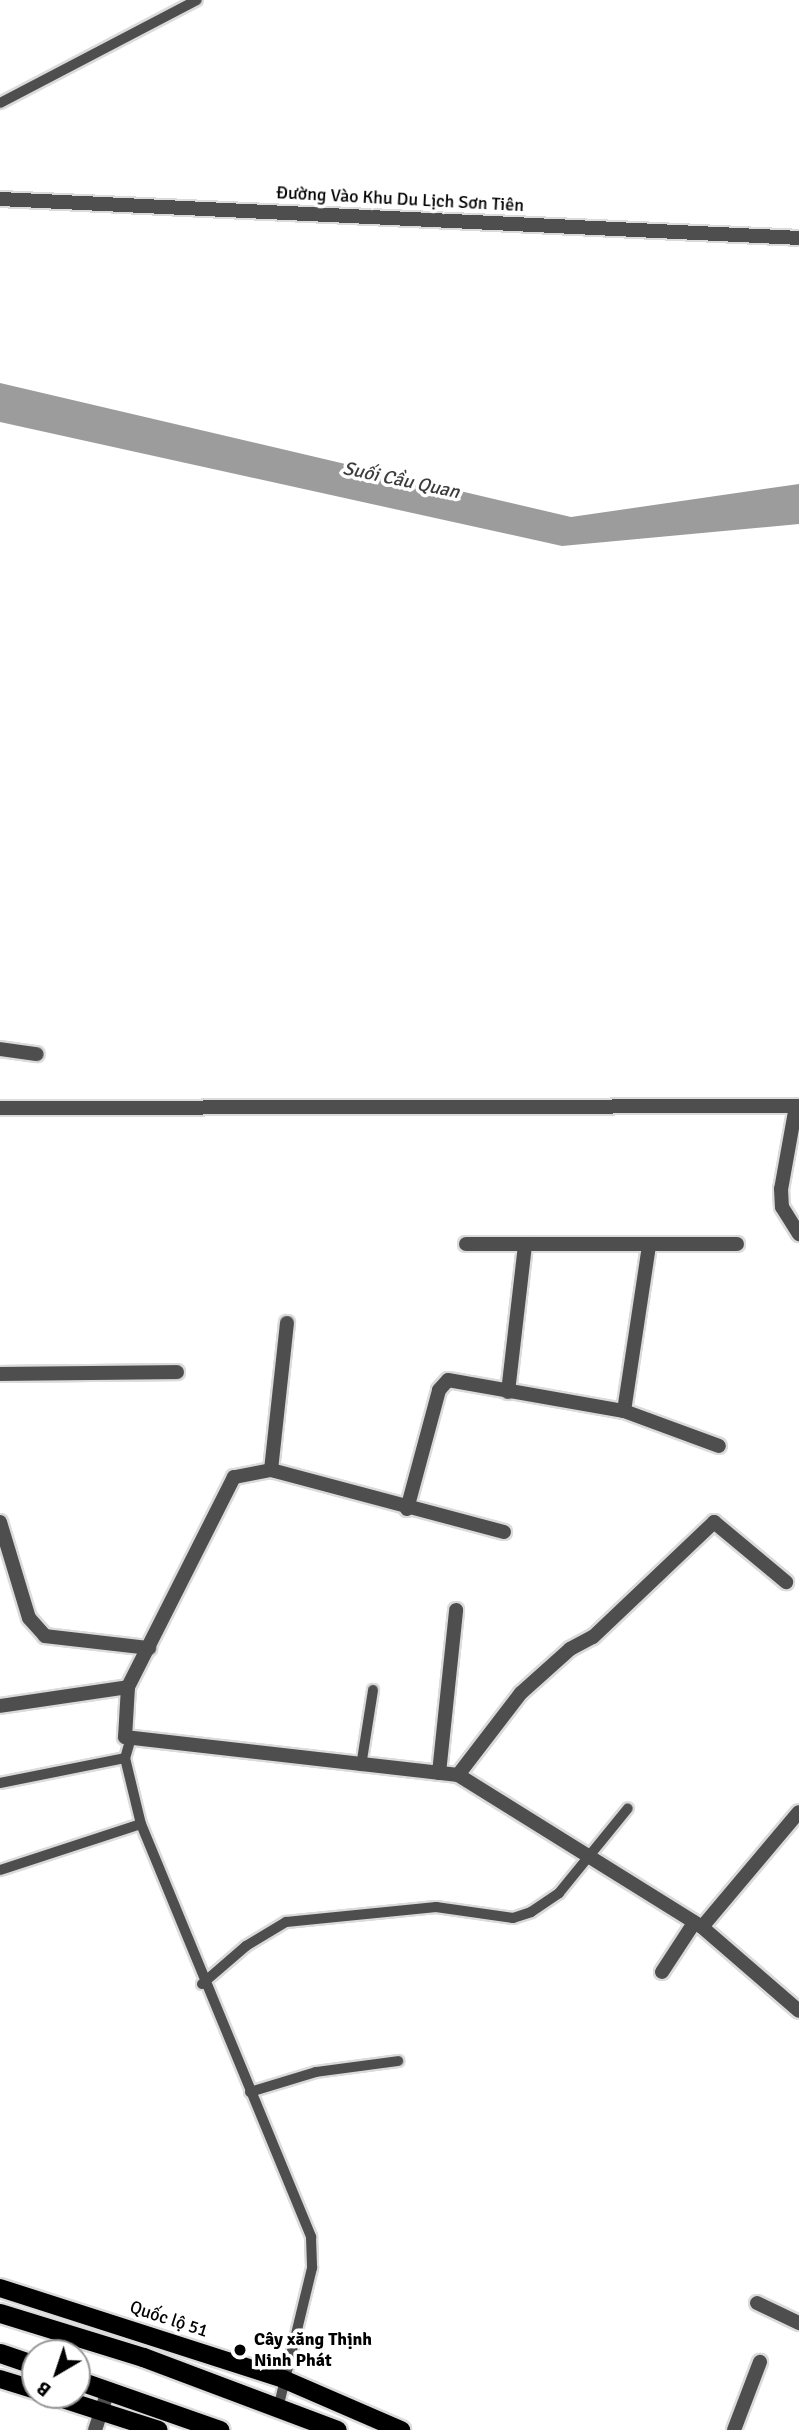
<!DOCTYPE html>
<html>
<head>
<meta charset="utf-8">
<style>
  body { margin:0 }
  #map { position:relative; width:799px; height:2430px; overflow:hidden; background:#fff; font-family:Signika,sans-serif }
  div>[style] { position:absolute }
  .water>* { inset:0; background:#9c9c9c }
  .roads { filter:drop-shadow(2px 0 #dbdbdb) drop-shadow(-2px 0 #dbdbdb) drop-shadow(0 2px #dbdbdb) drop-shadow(0 -2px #dbdbdb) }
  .service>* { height:10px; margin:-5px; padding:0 5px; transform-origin:5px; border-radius:5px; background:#4e4e4e }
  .minor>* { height:14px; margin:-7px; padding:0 7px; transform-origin:7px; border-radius:7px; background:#4e4e4e }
  .tertiary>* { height:14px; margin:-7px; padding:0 7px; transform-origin:7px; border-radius:7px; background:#4e4e4e }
  .primary>* { height:18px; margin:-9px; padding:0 9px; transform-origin:9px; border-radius:9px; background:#000 }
  .trunk>* { height:19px; margin:-9.5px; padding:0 9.5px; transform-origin:9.5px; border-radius:9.5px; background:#000 }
  .dots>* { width:19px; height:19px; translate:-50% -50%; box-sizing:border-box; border:4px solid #fff; border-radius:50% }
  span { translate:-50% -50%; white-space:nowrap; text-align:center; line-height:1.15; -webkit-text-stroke:7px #fff; paint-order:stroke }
  .street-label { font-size:18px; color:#000 }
  .poi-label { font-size:18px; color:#000; font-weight:700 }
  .left { translate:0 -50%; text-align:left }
  .water-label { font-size:19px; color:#3d3d3d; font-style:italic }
  .north { position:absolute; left:21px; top:2339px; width:70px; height:70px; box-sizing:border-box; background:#fff; border:2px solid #999; border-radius:50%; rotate:219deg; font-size:19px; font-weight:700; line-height:28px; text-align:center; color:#000 }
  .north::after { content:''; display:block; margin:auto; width:24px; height:32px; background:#000; clip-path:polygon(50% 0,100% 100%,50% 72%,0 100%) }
</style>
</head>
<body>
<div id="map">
  <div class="water">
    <div style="clip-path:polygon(0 383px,571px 517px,799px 484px,799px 524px,562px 546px,0 422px)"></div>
  </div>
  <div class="roads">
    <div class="service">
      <div style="left:0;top:103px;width:222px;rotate:-27.6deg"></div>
      <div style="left:130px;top:1741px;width:18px;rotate:106deg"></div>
      <div style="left:125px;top:1758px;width:68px;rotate:76.4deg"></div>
      <div style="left:141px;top:1824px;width:447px;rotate:67.6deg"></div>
      <div style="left:311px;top:2237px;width:31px;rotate:88deg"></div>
      <div style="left:312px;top:2268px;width:140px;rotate:103.6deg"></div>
      <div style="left:361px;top:1766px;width:77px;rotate:-81deg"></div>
      <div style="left:0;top:1783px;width:127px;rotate:-11.3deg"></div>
      <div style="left:0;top:1870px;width:148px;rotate:-18.1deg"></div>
      <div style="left:202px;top:1984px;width:58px;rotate:-40.8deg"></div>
      <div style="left:246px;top:1946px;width:47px;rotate:-31deg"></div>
      <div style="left:286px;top:1922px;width:151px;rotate:-5.7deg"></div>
      <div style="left:436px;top:1907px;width:78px;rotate:8.1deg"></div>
      <div style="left:513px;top:1918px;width:19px;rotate:-18deg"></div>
      <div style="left:531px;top:1912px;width:34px;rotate:-34deg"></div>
      <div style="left:559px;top:1893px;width:109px;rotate:-50.9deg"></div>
      <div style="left:250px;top:2092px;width:69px;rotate:-16.9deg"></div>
      <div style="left:316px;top:2072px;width:83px;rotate:-7.6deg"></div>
    </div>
    <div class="minor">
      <div style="left:0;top:1049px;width:37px;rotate:8deg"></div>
      <div style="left:796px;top:1106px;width:84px;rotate:100.2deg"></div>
      <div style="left:781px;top:1189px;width:18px;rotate:87deg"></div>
      <div style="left:782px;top:1207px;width:32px;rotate:58deg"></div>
      <div style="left:0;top:1108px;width:799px;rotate:-0.14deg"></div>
      <div style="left:466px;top:1244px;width:271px"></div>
      <div style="left:0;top:1374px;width:177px;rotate:-0.6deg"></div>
      <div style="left:508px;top:1392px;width:147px;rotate:-83.4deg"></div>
      <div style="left:624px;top:1411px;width:168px;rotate:-81.4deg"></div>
      <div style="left:271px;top:1470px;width:148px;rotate:-83.8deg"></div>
      <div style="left:407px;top:1509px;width:123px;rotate:-74.9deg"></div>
      <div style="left:439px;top:1390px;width:13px;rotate:-48deg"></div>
      <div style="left:448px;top:1380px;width:179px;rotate:10deg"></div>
      <div style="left:624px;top:1411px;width:101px;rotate:20.2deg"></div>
      <div style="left:0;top:1522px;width:100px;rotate:73.2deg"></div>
      <div style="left:29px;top:1618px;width:24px;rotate:48deg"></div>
      <div style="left:45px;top:1636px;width:105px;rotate:6.6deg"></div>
      <div style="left:504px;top:1532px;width:241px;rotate:-165.1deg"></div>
      <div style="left:271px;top:1470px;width:38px;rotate:169deg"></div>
      <div style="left:234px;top:1477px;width:235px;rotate:116.8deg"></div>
      <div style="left:128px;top:1687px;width:50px;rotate:93.4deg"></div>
      <div style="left:125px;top:1737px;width:335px;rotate:6.5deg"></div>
      <div style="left:458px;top:1775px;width:287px;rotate:31.9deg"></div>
      <div style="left:702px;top:1927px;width:128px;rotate:40.9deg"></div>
      <div style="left:0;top:1706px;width:129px;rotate:-8.4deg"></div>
      <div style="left:439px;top:1773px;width:164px;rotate:-84deg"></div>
      <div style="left:458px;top:1775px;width:103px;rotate:-52.5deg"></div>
      <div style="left:521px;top:1693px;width:66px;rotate:-41.9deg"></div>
      <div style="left:570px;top:1649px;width:26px;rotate:-28deg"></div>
      <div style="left:593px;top:1637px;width:167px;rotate:-43.5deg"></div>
      <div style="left:714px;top:1522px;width:94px;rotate:39.8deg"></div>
      <div style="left:702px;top:1927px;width:150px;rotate:-49.9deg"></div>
      <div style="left:662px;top:1972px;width:59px;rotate:-56.9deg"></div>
      <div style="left:757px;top:2303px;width:47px;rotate:25.5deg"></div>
      <div style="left:95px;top:2430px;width:41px;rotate:-71.6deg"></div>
      <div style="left:734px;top:2430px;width:73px;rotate:-69.1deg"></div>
    </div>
    <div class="tertiary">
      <div style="left:0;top:199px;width:800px;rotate:2.79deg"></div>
    </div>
    <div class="primary">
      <div style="left:0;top:2288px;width:297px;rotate:17.8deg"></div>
      <div style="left:283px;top:2379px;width:129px;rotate:23.4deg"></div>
      <div style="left:0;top:2379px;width:37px;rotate:17deg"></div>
      <div style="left:50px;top:2395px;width:114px;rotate:17.8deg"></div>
    </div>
    <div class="trunk">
      <div style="left:0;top:2313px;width:150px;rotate:17.1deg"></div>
      <div style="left:143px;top:2357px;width:207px;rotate:20.6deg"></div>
      <div style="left:0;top:2353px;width:37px;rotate:19deg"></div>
      <div style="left:77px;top:2380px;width:151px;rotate:19.3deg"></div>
    </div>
  </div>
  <div class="dots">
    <div style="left:240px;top:2350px;background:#000"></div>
  </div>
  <div class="street-label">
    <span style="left:400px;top:199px;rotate:3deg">Đường Vào Khu Du Lịch Sơn Tiên</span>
    <span style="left:169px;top:2319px;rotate:18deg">Quốc lộ 51</span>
  </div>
  <div class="poi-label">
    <span class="left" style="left:254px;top:2350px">Cây xăng Thịnh<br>Ninh Phát</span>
  </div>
  <div class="water-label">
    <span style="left:401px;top:481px;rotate:12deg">Suối Cầu Quan</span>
  </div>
  <div class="north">B</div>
</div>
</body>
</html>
